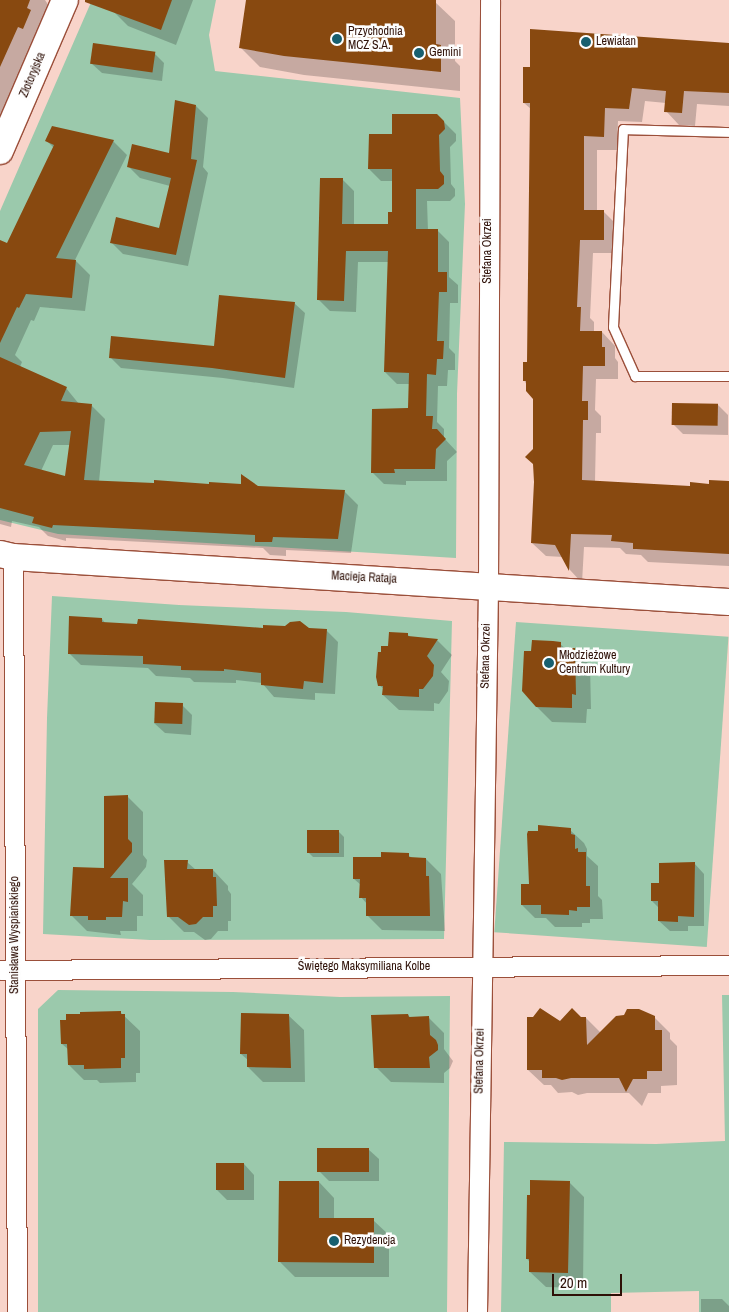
<!DOCTYPE html>
<html>
<head>
<meta charset="utf-8">
<style>
  body { margin:0 }
  #map { position:relative; width:729px; height:1312px; overflow:hidden; background:#f8d4ca; font-family:"Archivo Narrow",sans-serif }
  div>[style] { position:absolute }
  .green>* { inset:0; background:#9bc9ac; transform-origin:0 0 }
  .shadow>* { inset:0; background:#0003 }
  .building>* { inset:0; background:#884910; transform-origin:0 0 }
  .roads { filter:drop-shadow(1px 0 #9b4f3a) drop-shadow(-1px 0 #9b4f3a) drop-shadow(0 1px #9b4f3a) drop-shadow(0 -1px #9b4f3a) }
  .lane>* { height:9px; margin:-4.5px; padding:0 4.5px; transform-origin:4.5px; border-radius:4.5px; background:#fff }
  .street>* { height:19px; margin:-9.5px; padding:0 9.5px; transform-origin:9.5px; border-radius:9.5px; background:#fff }
  .secondary>* { height:26px; margin:-13px; padding:0 13px; transform-origin:13px; border-radius:13px; background:#fff }
  .dots>* { width:14px; height:14px; translate:-50% -50%; box-sizing:border-box; border:2px solid #fefefe; border-radius:50% }
  span { translate:-50% -50%; white-space:nowrap; text-align:center; line-height:1.15; -webkit-text-stroke:5px #fefefe; paint-order:stroke }
  .poi-label { font-size:12px; color:#2e1007 }
  .left { translate:0 -50%; text-align:left }
  .street-label { font-size:12px; color:#2e1007 }
  .scale { position:absolute; left:552px; top:1274px; width:70px; height:22px; box-sizing:border-box; border:2px solid #2e1007; border-top:0; padding-left:6px; font-size:15px; line-height:18px; white-space:nowrap; color:#2e1007; -webkit-text-stroke:4px #fefefe; paint-order:stroke }
</style>
</head>
<body>
<div id="map">
  <div class="green">
    <div style="clip-path:polygon(92px 0,216px 0,209px 35px,215px 71px,460px 98px,465px 204px,457px 394px,456px 558px,58px 534px,0 520px,0 211px)"></div>
    <div style="clip-path:polygon(52px 596px,179px 605px,346px 612px,452px 621px,444px 939px,150px 940px,43px 934px,47px 718px)"></div>
    <div style="left:516px;top:622px;width:213px;height:311px;rotate:4deg"></div>
    <div style="clip-path:polygon(58px 990px,233px 992px,340px 997px,450px 996px,447px 1312px,38px 1312px,38px 1009px)"></div>
    <div style="clip-path:polygon(722px 995px,729px 995px,729px 1312px,699px 1312px,699px 1291px,611px 1293px,611px 1312px,501px 1312px,504px 1142px,656px 1144px,725px 1141px)"></div>
  </div>
  <div class="shadow">
    <div style="clip-path:polygon(0 0,45px 0,49px 6px,17px 78px,21px 81px,0 126px)"></div>
    <div style="clip-path:polygon(117px 0,193px 0,176px 45px,128px 26px,113px 11px)"></div>
    <div style="clip-path:polygon(247px 0,435px 2px,455px 21px,455px 61px,460px 66px,460px 91px,304px 75px,260px 67px,240px 47px)"></div>
    <div style="clip-path:polygon(729px 43px,729px 106px,697px 104px,695px 126px,679px 125px,666px 111px,666px 103px,645px 101px,642px 122px,618px 121px,617px 150px,597px 150px,597px 211px,603px 211px,617px 225px,617px 253px,593px 253px,590px 318px,594px 322px,594px 332px,602px 332px,615px 346px,615px 358px,618px 362px,618px 379px,596px 379px,595px 410px,601px 416px,601px 433px,596px 433px,595px 482px,691px 487px,729px 482px,729px 566px,648px 562px,641px 555px,626px 554px,620px 548px,584px 547px,582px 583px,570px 570px,563px 557px,546px 556px,532px 543px,536px 482px,534px 398px,524px 380px,528px 363px,531px 109px,524px 103px)"></div>
    <div style="clip-path:polygon(154px 53px,164px 63px,162px 81px,102px 73px,91px 63px)"></div>
    <div style="clip-path:polygon(196px 106px,208px 118px,203px 167px,208px 173px,188px 266px,123px 254px,111px 242px,160px 230px,170px 186px,140px 178px,128px 166px,170px 154px)"></div>
    <div style="clip-path:polygon(444px 122px,456px 134px,456px 141px,450px 147px,451px 184px,455px 189px,455px 196px,450px 201px,427px 201px,428px 231px,437px 230px,449px 242px,449px 277px,458px 285px,458px 303px,450px 303px,449px 348px,455px 354px,455px 370px,448px 370px,447px 386px,438px 386px,437px 422px,444px 429px,444px 438px,457px 452px,447px 461px,447px 481px,406px 481px,406px 485px,384px 484px,372px 472px,409px 410px,410px 384px,397px 384px,385px 372px,389px 262px,358px 262px,356px 312px,330px 311px,318px 299px,342px 179px,354px 191px,354px 226px,389px 226px,393px 214px,393px 181px,381px 181px,369px 169px,393px 135px)"></div>
    <div style="clip-path:polygon(evenodd,47px 141px,113px 141px,127px 155px,75px 260px,90px 275px,85px 311px,40px 307px,34px 321px,31px 320px,15px 355px,22px 362px,20px 367px,66px 388px,79px 404px,91px 405px,105px 419px,99px 482px,344px 491px,358px 505px,351px 553px,286px 550px,286px 556px,270px 555px,263px 548px,66px 538px,66px 541px,48px 536px,39px 527px,12px 521px,11px 527px,0 524px,0 242px,8px 245px,54px 148px,47px 141px,53px 445px,70px 445px,66px 477px,41px 471px,53px 445px)"></div>
    <div style="clip-path:polygon(294px 303px,305px 313px,294px 388px,223px 378px,121px 368px,111px 358px,215px 347px)"></div>
    <div style="clip-path:polygon(718px 405px,728px 415px,728px 435px,683px 434px,673px 424px)"></div>
    <div style="clip-path:polygon(102px 619px,106px 624px,326px 630px,338px 642px,335px 694px,315px 693px,315px 700px,274px 697px,262px 683px,236px 680px,236px 683px,194px 682px,190px 678px,156px 676px,148px 668px,81px 665px,69px 653px)"></div>
    <div style="clip-path:polygon(408px 635px,411px 638px,437px 640px,452px 655px,441px 672px,449px 681px,448px 691px,439px 704px,434px 703px,434px 711px,399px 710px,383px 695px,384px 689px,379px 685px,389px 648px)"></div>
    <div style="clip-path:polygon(560px 644px,567px 650px,575px 650px,590px 665px,591px 709px,587px 709px,586px 723px,552px 722px,536px 706px,532px 652px)"></div>
    <div style="clip-path:polygon(182px 705px,192px 715px,191px 735px,165px 733px,154px 723px)"></div>
    <div style="clip-path:polygon(128px 797px,143px 812px,143px 855px,147px 860px,146px 867px,132px 884px,143px 895px,143px 916px,137px 916px,137px 931px,120px 931px,121px 935px,87px 931px,71px 915px,74px 868px,105px 869px)"></div>
    <div style="clip-path:polygon(570px 830px,584px 843px,587px 849px,587px 856px,598px 866px,598px 896px,602px 900px,603px 919px,590px 919px,590px 923px,582px 923px,582px 927px,555px 927px,546px 918px,535px 918px,522px 905px,530px 885px)"></div>
    <div style="clip-path:polygon(339px 832px,344px 837px,344px 857px,313px 857px,308px 852px)"></div>
    <div style="clip-path:polygon(408px 855px,412px 858px,426px 859px,441px 874px,445px 931px,382px 930px,367px 915px,367px 904px,361px 897px,361px 885px,354px 879px,382px 858px)"></div>
    <div style="clip-path:polygon(187px 862px,196px 870px,213px 870px,228px 886px,228px 890px,231px 894px,231px 921px,228px 921px,228px 931px,218px 931px,211px 939px,205px 940px,194px 932px,184px 932px,168px 916px)"></div>
    <div style="clip-path:polygon(694px 863px,704px 874px,704px 926px,688px 926px,688px 931px,670px 931px,659px 921px,659px 908px,652px 901px,660px 885px)"></div>
    <div style="clip-path:polygon(120px 1012px,140px 1031px,140px 1073px,136px 1073px,136px 1082px,100px 1083px,97px 1080px,84px 1080px,69px 1065px,69px 1050px,62px 1044px)"></div>
    <div style="clip-path:polygon(288px 1015px,304px 1030px,305px 1082px,263px 1082px,248px 1067px,248px 1060px,241px 1054px)"></div>
    <div style="clip-path:polygon(408px 1015px,411px 1018px,429px 1018px,444px 1033px,444px 1049px,453px 1061px,450px 1068px,444px 1073px,444px 1083px,391px 1082px,376px 1067px)"></div>
    <div style="clip-path:polygon(654px 1017px,670px 1033px,670px 1039px,677px 1046px,677px 1085px,661px 1086px,661px 1093px,648px 1093px,642px 1106px,629px 1093px,587px 1093px,578px 1095px,572px 1092px,558px 1093px,551px 1085px,544px 1085px,528px 1070px,560px 1023px,586px 1018px,601px 1033px)"></div>
    <div style="clip-path:polygon(368px 1149px,379px 1159px,379px 1181px,329px 1181px,319px 1171px)"></div>
    <div style="clip-path:polygon(244px 1164px,254px 1175px,254px 1200px,227px 1200px,217px 1190px)"></div>
    <div style="clip-path:polygon(319px 1182px,334px 1198px,334px 1220px,373px 1220px,389px 1235px,389px 1277px,295px 1277px,280px 1262px)"></div>
    <div style="clip-path:polygon(569px 1182px,584px 1197px,583px 1288px,546px 1287px,530px 1272px,530px 1262px,527px 1259px)"></div>
    <div style="clip-path:polygon(701px 1299px,722px 1299px,729px 1306px,729px 1312px,677px 1312px,701px 1312px)"></div>
  </div>
  <div class="building">
    <div style="clip-path:polygon(0 0,30px 0,27px 8px,31px 10px,23px 29px,18px 27px,0 67px)"></div>
    <div style="clip-path:polygon(85px 0,172px 0,161px 30px,85px 2px)"></div>
    <div style="clip-path:polygon(246px 0,436px 0,436px 44px,441px 45px,441px 72px,284px 56px,239px 48px)"></div>
    <div style="clip-path:polygon(530px 29px,729px 43px,729px 93px,684px 91px,682px 113px,664px 112px,666px 91px,632px 88px,629px 109px,605px 108px,604px 137px,584px 136px,584px 210px,604px 210px,604px 240px,580px 240px,577px 307px,581px 307px,580px 331px,602px 331px,602px 347px,605px 347px,605px 366px,583px 366px,582px 401px,588px 401px,588px 420px,583px 420px,582px 480px,690px 486px,690px 482px,709px 484px,709px 480px,729px 481px,729px 554px,636px 549px,633px 549px,633px 543px,611px 541px,612px 535px,571px 534px,569px 571px,555px 545px,531px 543px,534px 482px,533px 464px,525px 457px,533px 449px,533px 399px,526px 391px,526px 381px,523px 381px,523px 362px,527px 362px,530px 103px,523px 103px,523px 67px,530px 67px)"></div>
    <div style="left:93px;top:43px;width:63px;height:21px;rotate:8deg"></div>
    <div style="clip-path:polygon(175px 100px,196px 105px,191px 159px,197px 160px,176px 255px,110px 243px,116px 217px,159px 228px,171px 178px,127px 167px,132px 144px,169px 153px)"></div>
    <div style="clip-path:polygon(392px 114px,437px 114px,444px 121px,445px 129px,439px 135px,440px 171px,444px 176px,444px 184px,438px 189px,416px 189px,416px 229px,438px 229px,438px 272px,447px 272px,447px 292px,439px 292px,437px 341px,444px 341px,443px 359px,437px 359px,436px 375px,427px 374px,426px 416px,433px 416px,432px 429px,437px 429px,446px 439px,436px 449px,435px 469px,394px 469px,395px 473px,371px 473px,372px 409px,408px 408px,409px 373px,384px 372px,388px 251px,346px 251px,344px 301px,317px 300px,320px 178px,343px 178px,342px 224px,388px 224px,388px 212px,392px 212px,392px 169px,368px 169px,369px 134px,392px 134px)"></div>
    <div style="clip-path:polygon(52px 126px,114px 140px,56px 258px,76px 260px,72px 298px,26px 294px,19px 308px,17px 307px,0 343px,0 240px,7px 243px,54px 145px,45px 141px)"></div>
    <div style="clip-path:polygon(219px 295px,295px 302px,285px 378px,212px 368px,109px 358px,111px 336px,214px 346px)"></div>
    <div style="clip-path:polygon(evenodd,0 357px,67px 387px,61px 401px,92px 404px,84px 480px,154px 483px,154px 480px,209px 484px,209px 482px,241px 484px,241px 474px,258px 486px,345px 490px,338px 539px,273px 537px,272px 542px,255px 542px,255px 535px,53px 525px,52px 528px,32px 523px,34px 517px,0 508px,0 357px,71px 431px,65px 476px,24px 465px,40px 432px,71px 431px)"></div>
    <div style="left:672px;top:403px;width:46px;height:22px;rotate:1deg"></div>
    <div style="clip-path:polygon(69px 616px,102px 618px,102px 622px,137px 624px,138px 619px,263px 628px,263px 625px,285px 626px,290px 622px,300px 621px,309px 628px,327px 629px,323px 683px,304px 681px,303px 689px,261px 685px,261px 673px,224px 669px,224px 671px,181px 670px,181px 666px,143px 664px,143px 656px,68px 654px)"></div>
    <div style="clip-path:polygon(389px 632px,408px 633px,408px 636px,438px 639px,427px 656px,434px 665px,433px 676px,423px 689px,419px 689px,419px 697px,382px 695px,383px 686px,378px 686px,376px 677px,378px 652px,381px 652px,381px 646px,388px 646px)"></div>
    <div style="clip-path:polygon(532px 640px,553px 641px,561px 642px,561px 648px,575px 648px,576px 695px,572px 694px,572px 708px,536px 707px,522px 691px,524px 651px,531px 651px)"></div>
    <div style="left:155px;top:702px;width:28px;height:21px;rotate:2deg"></div>
    <div style="clip-path:polygon(128px 795px,128px 839px,132px 843px,132px 852px,110px 878px,128px 878px,128px 902px,123px 901px,122px 917px,106px 917px,106px 920px,88px 920px,88px 916px,70px 916px,73px 867px,104px 868px,104px 796px)"></div>
    <div style="clip-path:polygon(538px 825px,571px 828px,571px 834px,575px 835px,575px 849px,578px 848px,578px 852px,586px 852px,586px 886px,590px 886px,590px 907px,577px 907px,577px 911px,569px 910px,569px 915px,541px 914px,541px 905px,521px 905px,521px 884px,529px 884px,527px 834px,528px 831px,538px 831px)"></div>
    <div style="left:339px;top:830px;width:23px;height:32px;rotate:90deg"></div>
    <div style="clip-path:polygon(381px 852px,409px 853px,409px 857px,426px 858px,426px 876px,429px 876px,430px 916px,366px 916px,366px 898px,359px 898px,360px 879px,353px 879px,353px 857px,381px 857px)"></div>
    <div style="clip-path:polygon(164px 860px,188px 860px,187px 869px,213px 869px,213px 877px,216px 877px,217px 906px,213px 906px,213px 917px,203px 917px,196px 924px,189px 925px,178px 917px,167px 917px)"></div>
    <div style="clip-path:polygon(695px 862px,694px 917px,678px 916px,678px 922px,658px 921px,658px 901px,651px 901px,651px 883px,659px 883px,659px 863px)"></div>
    <div style="clip-path:polygon(540px 1008px,560px 1021px,572px 1008px,581px 1017px,586px 1017px,587px 1045px,616px 1016px,624px 1015px,627px 1009px,639px 1009px,655px 1016px,655px 1030px,662px 1030px,662px 1071px,647px 1071px,647px 1079px,633px 1079px,626px 1092px,619px 1078px,571px 1078px,562px 1080px,556px 1078px,542px 1078px,542px 1070px,527px 1070px,527px 1017px,533px 1017px)"></div>
    <div style="clip-path:polygon(121px 1011px,121px 1014px,125px 1014px,125px 1058px,121px 1058px,121px 1068px,84px 1069px,84px 1065px,68px 1065px,67px 1044px,61px 1044px,60px 1020px,66px 1020px,66px 1014px,80px 1014px,80px 1012px)"></div>
    <div style="clip-path:polygon(241px 1013px,289px 1014px,291px 1068px,247px 1067px,247px 1054px,240px 1054px)"></div>
    <div style="clip-path:polygon(408px 1014px,409px 1017px,429px 1016px,430px 1035px,436px 1040px,438px 1045px,438px 1050px,429px 1057px,430px 1068px,374px 1068px,371px 1015px)"></div>
    <div style="left:317px;top:1148px;width:52px;height:24px"></div>
    <div style="left:216px;top:1163px;width:28px;height:27px"></div>
    <div style="clip-path:polygon(530px 1180px,570px 1181px,568px 1273px,529px 1272px,529px 1259px,526px 1259px,527px 1195px,530px 1195px)"></div>
    <div style="clip-path:polygon(279px 1181px,319px 1181px,319px 1218px,374px 1218px,374px 1263px,278px 1262px)"></div>
  </div>
  <div class="roads">
    <div class="lane">
      <div style="left:729px;top:132px;width:106px;rotate:-178.4deg"></div>
      <div style="left:623px;top:129px;width:198px;rotate:92.9deg"></div>
      <div style="left:613px;top:327px;width:54px;rotate:65.8deg"></div>
      <div style="left:635px;top:376px;width:94px"></div>
    </div>
    <div class="street">
      <div style="left:13px;top:557px;width:755px;rotate:89.7deg"></div>
      <div style="left:0;top:970px;width:729px;rotate:-0.39deg"></div>
      <div style="left:477px;top:1312px;width:726px;rotate:-89.13deg"></div>
      <div style="left:488px;top:586px;width:586px;rotate:-89.8deg"></div>
    </div>
    <div class="secondary">
      <div style="left:0;top:151px;width:164px;rotate:-66.7deg"></div>
      <div style="left:0;top:554px;width:13px;rotate:13deg"></div>
      <div style="left:13px;top:557px;width:717px;rotate:3.6deg"></div>
    </div>
  </div>
  <div class="dots">
    <div style="left:337px;top:39px;background:#175f6f"></div>
    <div style="left:586px;top:42px;background:#175f6f"></div>
    <div style="left:419px;top:53px;background:#175f6f"></div>
    <div style="left:549px;top:663px;background:#175f6f"></div>
    <div style="left:334px;top:1241px;background:#175f6f"></div>
  </div>
  <div class="poi-label">
    <span class="left" style="left:348px;top:39px">Przychodnia<br>MCZ S.A.</span>
    <span class="left" style="left:596px;top:42px">Lewiatan</span>
    <span class="left" style="left:429px;top:53px">Gemini</span>
    <span class="left" style="left:559px;top:663px">Młodzieżowe<br>Centrum Kultury</span>
    <span class="left" style="left:344px;top:1241px">Rezydencja</span>
  </div>
  <div class="street-label">
    <span style="left:33px;top:75px;rotate:-67deg">Złotoryjska</span>
    <span style="left:488px;top:251px;rotate:-90deg">Stefana Okrzei</span>
    <span style="left:364px;top:578px;rotate:3deg">Macieja Rataja</span>
    <span style="left:486px;top:656px;rotate:-89deg">Stefana Okrzei</span>
    <span style="left:15px;top:935px;rotate:-90deg">Stanisława Wyspiańskiego</span>
    <span style="left:364px;top:967px">Świętego Maksymiliana Kolbe</span>
    <span style="left:480px;top:1061px;rotate:-89deg">Stefana Okrzei</span>
  </div>
  <div class="scale">20 m</div>
</div>
</body>
</html>
